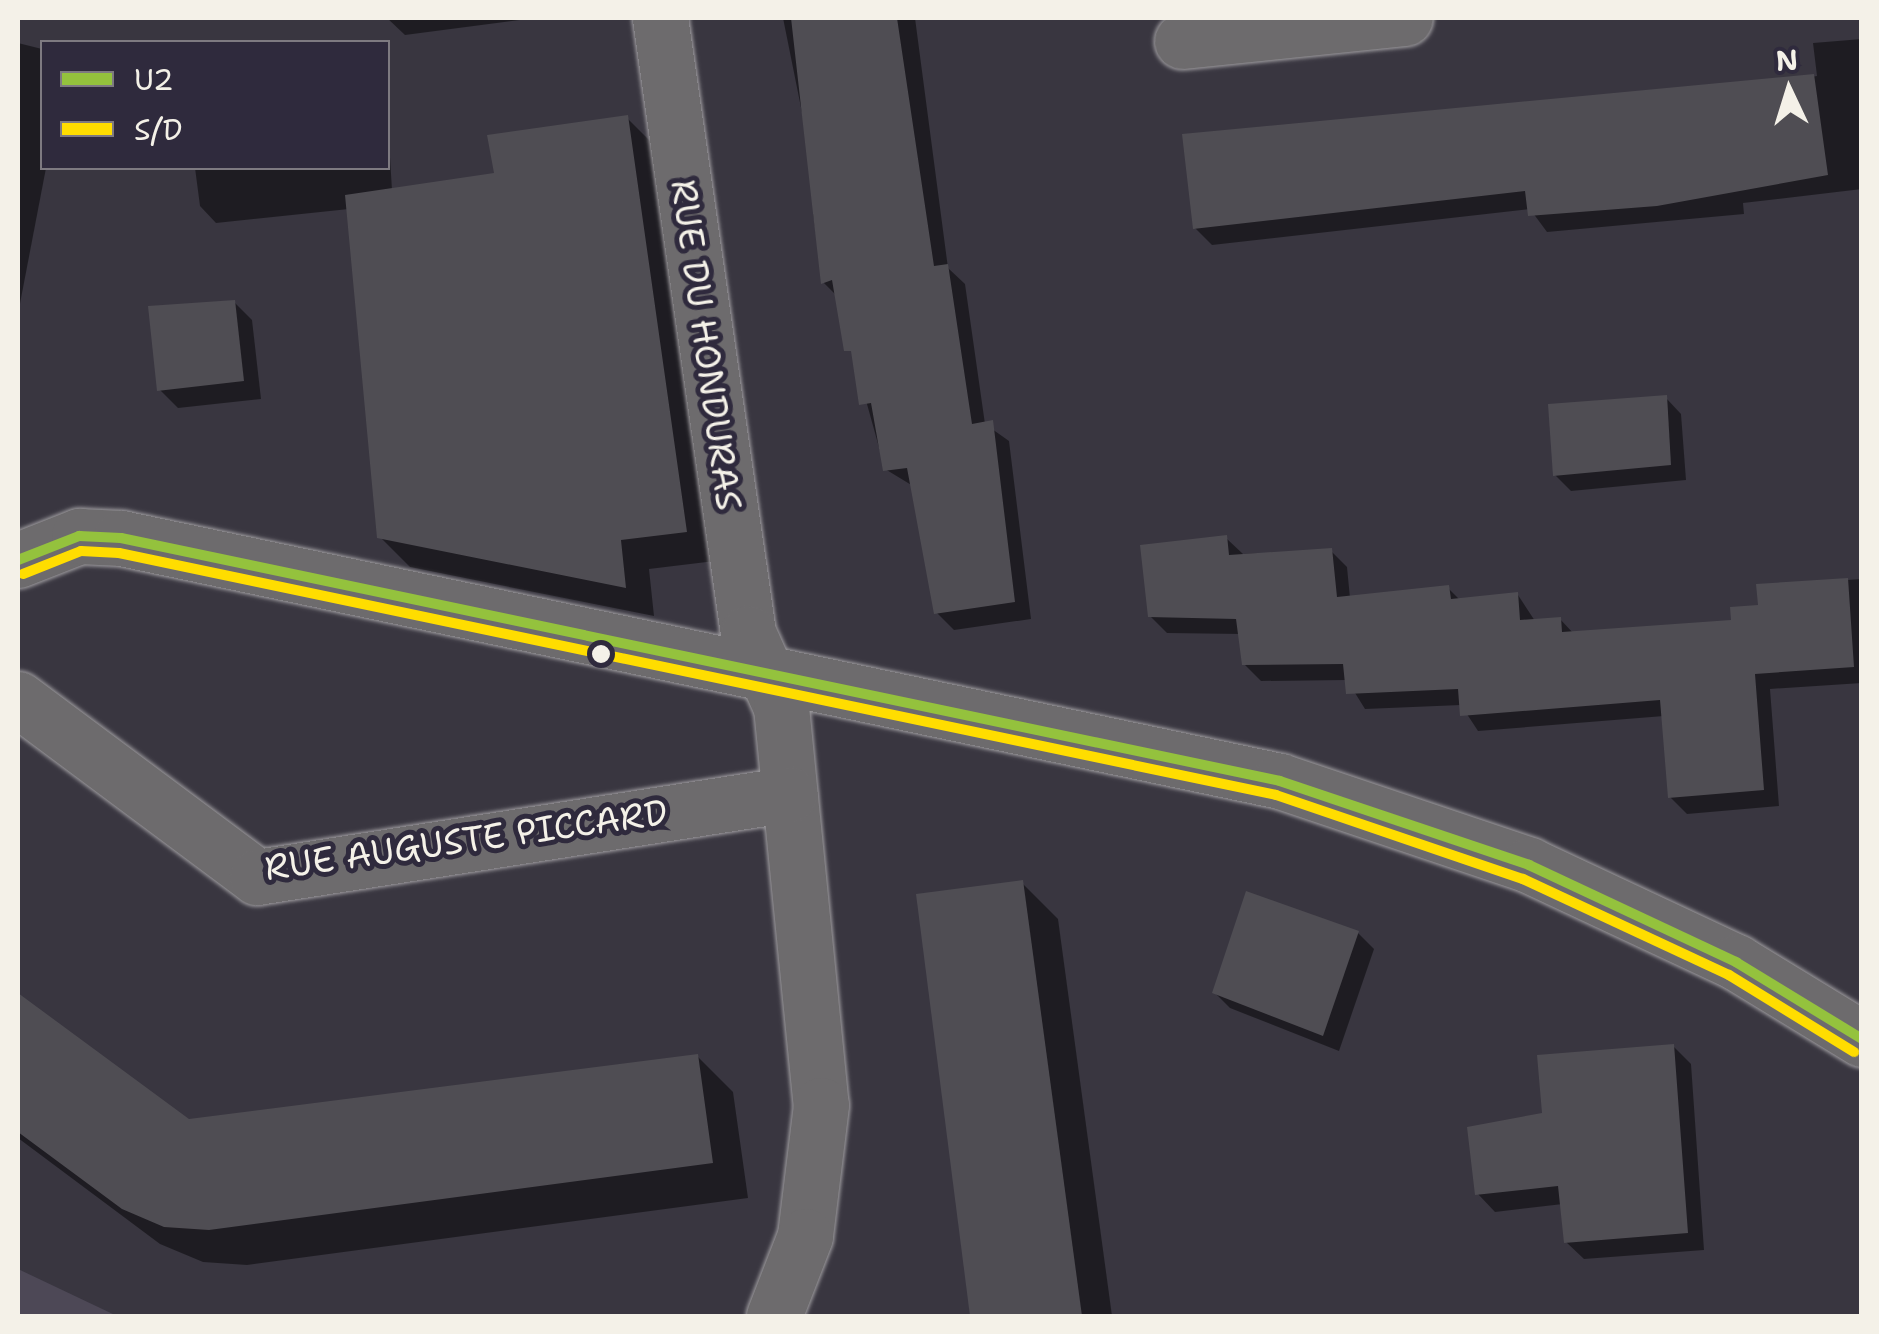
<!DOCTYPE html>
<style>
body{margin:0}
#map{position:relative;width:1879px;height:1334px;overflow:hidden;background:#393640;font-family:"Shantell Sans",sans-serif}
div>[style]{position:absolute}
.green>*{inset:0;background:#4d4856}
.shadow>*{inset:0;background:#0007}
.building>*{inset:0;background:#4f4d53}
.roads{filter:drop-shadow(0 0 2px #9e9c9f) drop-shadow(0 0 2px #9e9c9f)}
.minor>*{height:55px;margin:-27.5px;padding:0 27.5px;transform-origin:27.5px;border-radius:27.5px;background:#6d6b6d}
.bus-1>*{height:10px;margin:-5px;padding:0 5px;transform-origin:5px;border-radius:5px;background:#94c23d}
.bus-2>*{height:10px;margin:-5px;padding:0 5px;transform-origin:5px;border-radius:5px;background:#fd0}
.dots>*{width:28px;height:28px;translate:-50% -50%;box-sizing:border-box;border:5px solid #2f2a3d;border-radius:50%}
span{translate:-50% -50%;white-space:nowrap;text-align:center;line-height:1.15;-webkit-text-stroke:10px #2f2a3d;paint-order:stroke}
.street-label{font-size:35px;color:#f4f1e8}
.frame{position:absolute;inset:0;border:20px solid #f4f1e8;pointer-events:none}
.legend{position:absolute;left:40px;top:40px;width:350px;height:130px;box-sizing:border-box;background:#2f2a3d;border:2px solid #7e7a81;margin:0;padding:12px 18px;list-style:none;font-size:30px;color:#f4f1e8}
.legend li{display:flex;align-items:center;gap:20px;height:50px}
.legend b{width:50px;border:2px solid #7e7a81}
.north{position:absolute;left:1739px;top:40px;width:100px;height:100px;-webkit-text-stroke:8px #2f2a3d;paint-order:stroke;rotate:356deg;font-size:28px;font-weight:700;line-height:40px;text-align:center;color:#f4f1e8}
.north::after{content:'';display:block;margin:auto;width:35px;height:45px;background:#f4f1e8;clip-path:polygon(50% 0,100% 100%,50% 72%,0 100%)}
</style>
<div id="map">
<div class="green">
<i style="clip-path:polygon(18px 1269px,117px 1316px,18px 1316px)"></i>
</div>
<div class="shadow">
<i style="clip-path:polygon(387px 18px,535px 18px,405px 35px)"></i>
<i style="clip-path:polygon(783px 18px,915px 18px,948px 268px,965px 284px,985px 424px,1009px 441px,1031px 619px,954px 630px,937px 613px,913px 486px,885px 469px,837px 296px,823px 282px,813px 213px,822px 212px)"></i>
<i style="clip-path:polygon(1862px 39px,1862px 189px,1743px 203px,1744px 214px,1547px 232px,1530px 209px,1212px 245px,1195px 228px,1721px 91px,1817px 76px,1813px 43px)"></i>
<i style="clip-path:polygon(18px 43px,42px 49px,46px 168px,18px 314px)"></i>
<i style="clip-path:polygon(627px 118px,657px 148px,715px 561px,649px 569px,654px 616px,410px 567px,380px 537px,349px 209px,216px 223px,200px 206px,195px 168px,388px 168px,388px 124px,392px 190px,497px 175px)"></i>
<i style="clip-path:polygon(234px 302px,252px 320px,261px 399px,178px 408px,160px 390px)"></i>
<i style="clip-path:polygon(1666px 398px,1681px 414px,1686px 480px,1571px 491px,1555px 475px)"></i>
<i style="clip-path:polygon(1226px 538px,1243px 554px,1331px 551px,1347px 567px,1350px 598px,1448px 588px,1461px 601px,1518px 595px,1535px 621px,1560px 619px,1574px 634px,1734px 623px,1760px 608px,1759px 586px,1862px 579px,1862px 683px,1770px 689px,1779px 806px,1687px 814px,1670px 797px,1664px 716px,1478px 731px,1461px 705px,1365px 709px,1347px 680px,1261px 681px,1244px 664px,1241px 634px,1167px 633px,1150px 616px)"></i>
<i style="clip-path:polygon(1022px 883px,1058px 919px,1112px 1316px,973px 1316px,918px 896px)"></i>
<i style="clip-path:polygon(1358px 933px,1374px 949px,1339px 1051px,1230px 1008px,1214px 992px)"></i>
<i style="clip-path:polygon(18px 996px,188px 1122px,697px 1056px,733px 1092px,748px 1198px,247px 1265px,203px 1262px,160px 1244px,18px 1138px)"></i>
<i style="clip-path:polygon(1674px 1047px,1691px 1064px,1704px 1250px,1584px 1259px,1566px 1242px,1563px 1204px,1495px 1212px,1478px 1194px,1545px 1115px)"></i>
</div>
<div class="building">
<i style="clip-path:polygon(791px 18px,897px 18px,934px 266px,948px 264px,972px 424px,993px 420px,1015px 602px,934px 614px,907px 468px,883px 471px,871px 403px,859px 405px,851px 351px,844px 351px,832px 280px,821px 284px)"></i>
<i style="clip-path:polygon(1814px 74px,1828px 175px,1657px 206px,1528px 216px,1525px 191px,1193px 229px,1182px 134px)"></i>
<i style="clip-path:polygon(628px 115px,687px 532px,621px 540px,626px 588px,377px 538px,345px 195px,494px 173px,487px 135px)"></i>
<i style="clip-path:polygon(235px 300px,244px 381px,157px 391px,148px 306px)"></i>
<i style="clip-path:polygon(1667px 395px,1671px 465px,1553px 476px,1548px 404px)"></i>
<i style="clip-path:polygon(1227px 535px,1229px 555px,1332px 548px,1337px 597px,1449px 585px,1451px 599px,1518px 592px,1520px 620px,1561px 617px,1562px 632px,1731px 620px,1730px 607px,1758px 605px,1756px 584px,1848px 578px,1854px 667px,1755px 674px,1764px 790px,1668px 798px,1660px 700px,1460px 716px,1458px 689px,1346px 694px,1343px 664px,1242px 665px,1236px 619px,1148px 617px,1140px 545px)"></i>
<i style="clip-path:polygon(1023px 880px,1082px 1316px,970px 1316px,916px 894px)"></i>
<i style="clip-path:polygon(1246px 891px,1359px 931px,1323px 1036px,1212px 993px)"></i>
<i style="clip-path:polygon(18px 993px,189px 1119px,698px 1054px,713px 1163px,209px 1230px,164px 1227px,122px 1209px,18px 1132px)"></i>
<i style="clip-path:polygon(1674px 1044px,1688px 1233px,1564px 1243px,1558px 1186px,1475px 1195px,1467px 1127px,1542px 1113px,1537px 1055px)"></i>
</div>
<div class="roads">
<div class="minor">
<i style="left:660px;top:18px;width:621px;rotate:81.86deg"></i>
<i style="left:748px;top:633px;width:81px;rotate:66deg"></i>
<i style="left:781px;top:707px;width:400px;rotate:84.3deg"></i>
<i style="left:821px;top:1105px;width:132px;rotate:97deg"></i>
<i style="left:805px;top:1236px;width:86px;rotate:111.2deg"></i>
<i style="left:1182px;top:41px;width:224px;rotate:-5.9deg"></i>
<i style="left:18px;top:560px;width:66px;rotate:-21.5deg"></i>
<i style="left:79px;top:536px;width:42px;rotate:2.7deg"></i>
<i style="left:121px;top:538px;width:1184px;rotate:11.84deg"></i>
<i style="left:1280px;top:781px;width:263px;rotate:18.6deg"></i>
<i style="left:1529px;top:865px;width:229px;rotate:25.1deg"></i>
<i style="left:1736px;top:962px;width:148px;rotate:31.4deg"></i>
<i style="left:18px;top:699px;width:298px;rotate:36.7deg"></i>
<i style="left:257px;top:877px;width:539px;rotate:-8.85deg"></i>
</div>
</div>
<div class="bus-1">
<i style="left:18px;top:560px;width:66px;rotate:-21.5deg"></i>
<i style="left:79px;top:536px;width:42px;rotate:2.7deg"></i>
<i style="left:121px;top:538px;width:1184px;rotate:11.84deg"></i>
<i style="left:1280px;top:781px;width:263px;rotate:18.6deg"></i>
<i style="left:1529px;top:865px;width:229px;rotate:25.1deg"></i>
<i style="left:1736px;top:962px;width:148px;rotate:31.4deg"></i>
</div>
<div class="bus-2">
<i style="left:23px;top:574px;width:62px;rotate:-21.6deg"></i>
<i style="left:81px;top:551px;width:38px;rotate:3deg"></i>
<i style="left:119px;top:553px;width:1182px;rotate:11.81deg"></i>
<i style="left:1276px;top:795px;width:261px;rotate:18.8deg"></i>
<i style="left:1523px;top:879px;width:227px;rotate:25deg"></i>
<i style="left:1729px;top:975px;width:147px;rotate:31.6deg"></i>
</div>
<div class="dots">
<i style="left:601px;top:654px;background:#f4f1e8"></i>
</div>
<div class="street-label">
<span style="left:706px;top:345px;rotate:82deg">RUE DU HONDURAS</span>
<span style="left:466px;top:840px;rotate:-8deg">RUE AUGUSTE PICCARD</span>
</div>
<div class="frame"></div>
<ul class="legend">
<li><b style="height:12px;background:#94c23d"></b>U2</li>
<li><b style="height:12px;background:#fd0"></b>S/D</li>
</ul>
<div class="north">N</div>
</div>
